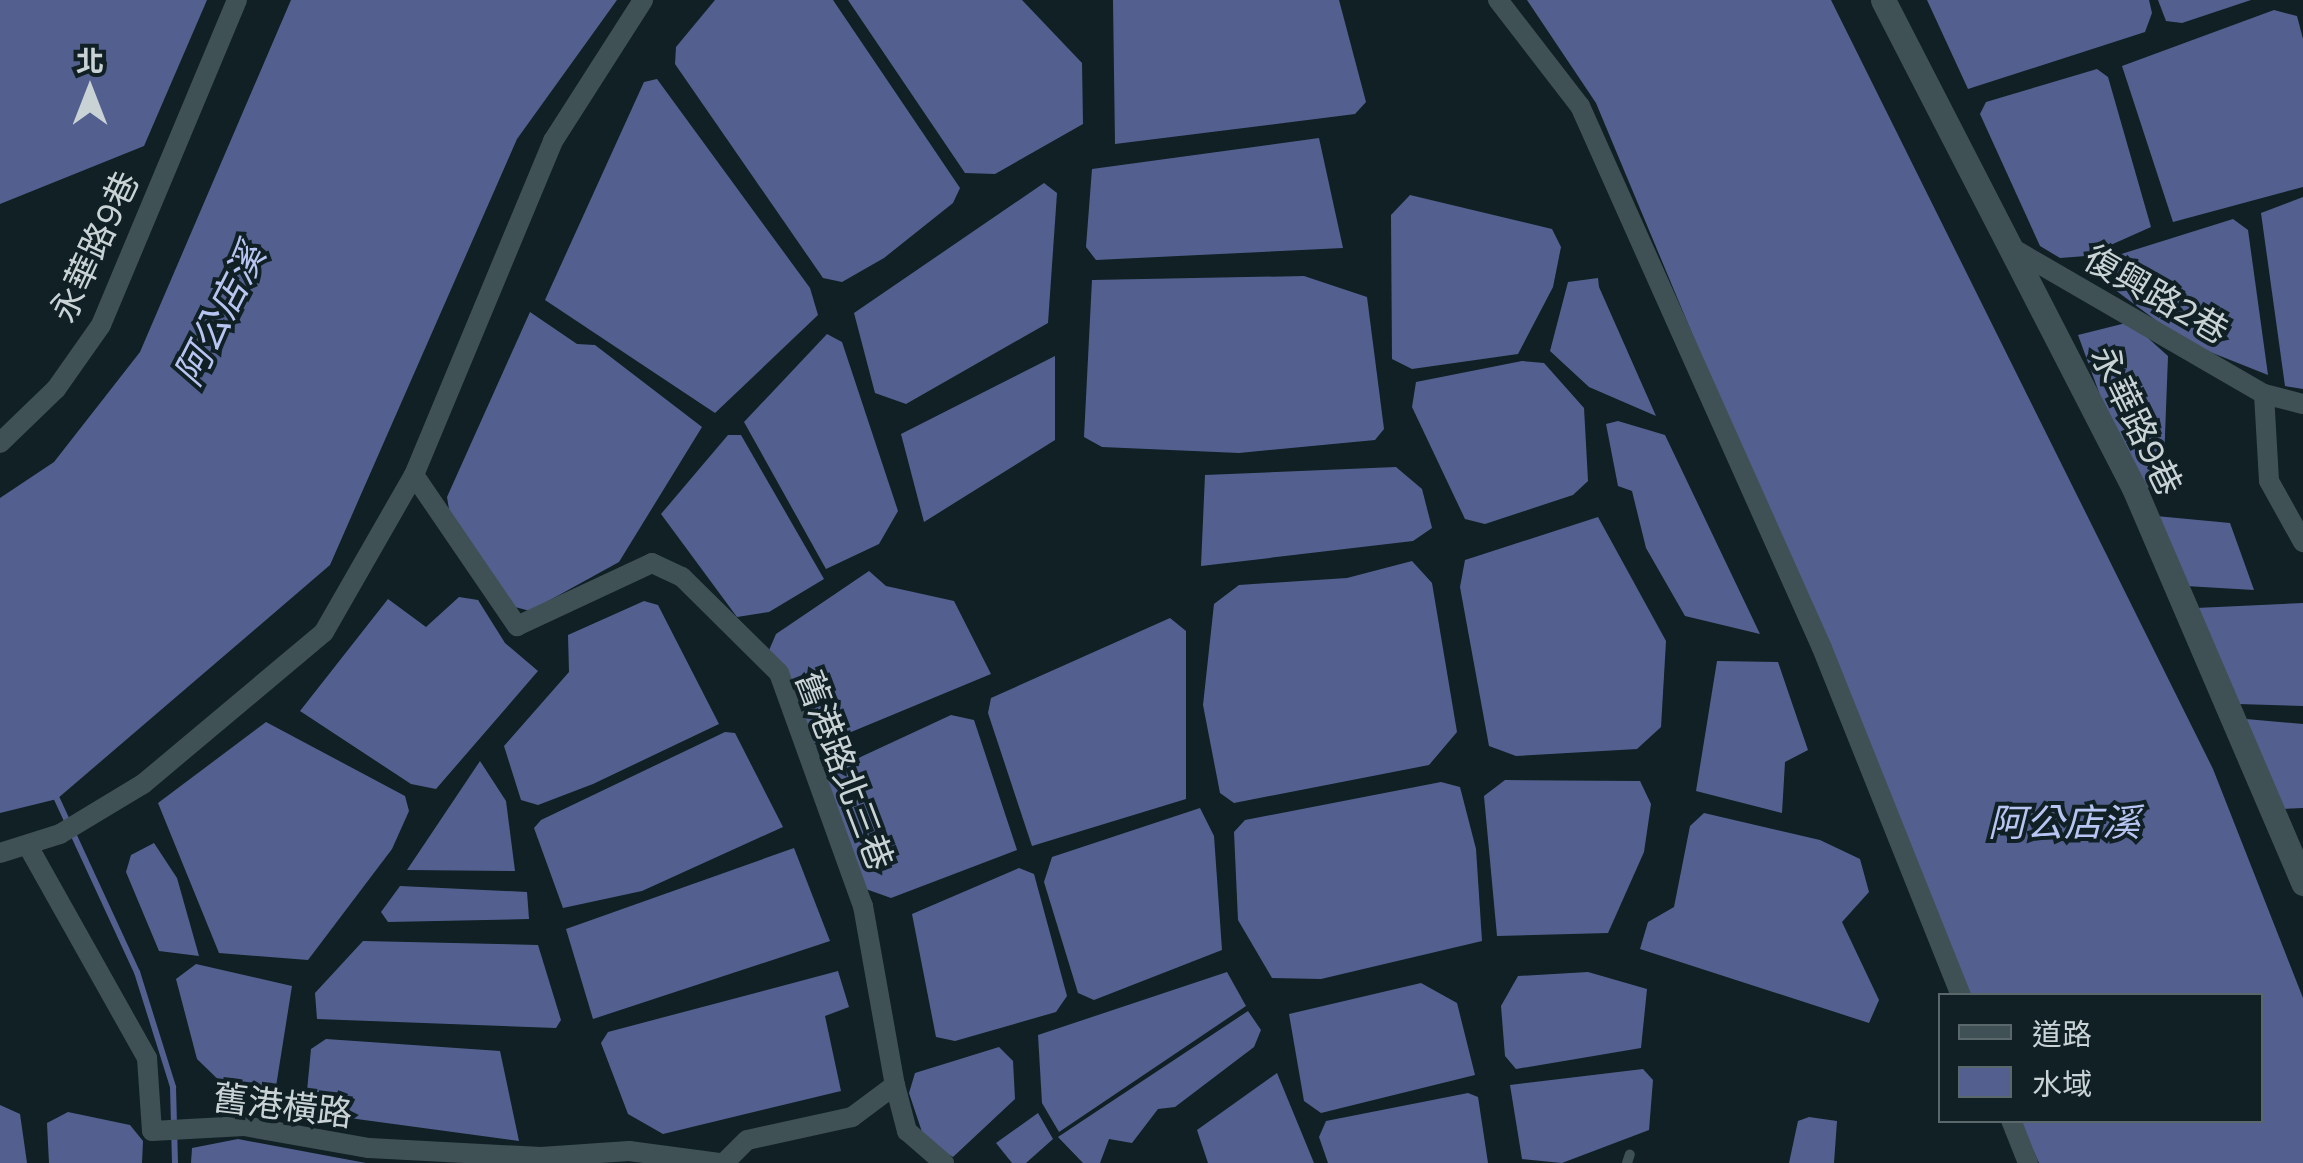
<!DOCTYPE html>
<meta charset="utf-8">
<style>
body{margin:0}
#map{position:relative;width:2303px;height:1163px;overflow:hidden;background:#102025;font-family:Commissioner,"Noto Sans TC",sans-serif}
div>[style]{position:absolute}
.water>*{inset:0;background:#53608f}
.stream>*{height:6px;margin:-3px;padding:0 3px;transform-origin:3px;border-radius:3px;background:#53608f}
.lane>*{height:10px;margin:-5px;padding:0 5px;transform-origin:5px;border-radius:5px;background:#405156}
.street>*{height:20px;margin:-10px;padding:0 10px;transform-origin:10px;border-radius:10px;background:#405156}
.secondary>*{height:25px;margin:-12.5px;padding:0 12.5px;transform-origin:12.5px;border-radius:12.5px;background:#405156}
span{translate:-50% -50%;white-space:nowrap;text-align:center;line-height:1.15;-webkit-text-stroke:8px #102025;paint-order:stroke}
.street-label{font-size:35px;color:#c9d3d6}
.water-label{font-size:38px;color:#b8c5f2;font-style:italic}
.legend{position:absolute;left:1938px;top:993px;width:325px;height:130px;box-sizing:border-box;background:#102025;border:2px solid #5a686c;margin:0;padding:12px 18px;list-style:none;font-size:30px;color:#c9d3d6}
.legend li{display:flex;align-items:center;gap:20px;height:50px}
.legend b{width:50px;border:2px solid #5a686c}
.north{position:absolute;left:40px;top:40px;width:100px;height:100px;-webkit-text-stroke:8px #102025;paint-order:stroke;rotate:0deg;font-size:28px;font-weight:700;line-height:40px;text-align:center;color:#c9d3d6}
.north::after{content:'';display:block;margin:auto;width:35px;height:45px;background:#c9d3d6;clip-path:polygon(50% 0,100% 100%,50% 72%,0 100%)}
</style>
<div id="map">
<div class="water">
<i style="clip-path:polygon(0 0,207px 0,144px 146px,0 204px)"></i>
<i style="clip-path:polygon(291px 0,617px 0,517px 139px,330px 565px,57px 799px,0 813px,0 498px,54px 462px,140px 352px)"></i>
<i style="clip-path:polygon(715px 0,833px 0,960px 188px,953px 203px,884px 258px,842px 282px,823px 278px,675px 64px,676px 47px)"></i>
<i style="clip-path:polygon(848px 0,1022px 0,1082px 63px,1083px 124px,995px 174px,965px 173px)"></i>
<i style="clip-path:polygon(1113px 0,1339px 0,1366px 102px,1355px 114px,1115px 144px)"></i>
<i style="clip-path:polygon(1527px 0,1831px 0,2213px 769px,2303px 998px,2303px 1163px,2039px 1163px,2020px 1121px,2260px 1120px,2260px 996px,1968px 995px,1596px 103px)"></i>
<i style="clip-path:polygon(1927px 0,2149px 0,2152px 13px,2145px 32px,1968px 89px)"></i>
<i style="clip-path:polygon(2158px 0,2251px 0,2182px 23px,2166px 21px)"></i>
<i style="clip-path:polygon(2274px 10px,2297px 16px,2303px 39px,2303px 187px,2173px 222px,2122px 66px)"></i>
<i style="clip-path:polygon(2097px 69px,2108px 77px,2151px 227px,2086px 256px,2060px 258px,2040px 246px,1980px 114px,1986px 102px)"></i>
<i style="clip-path:polygon(657px 79px,810px 288px,818px 315px,715px 413px,545px 300px,644px 82px)"></i>
<i style="clip-path:polygon(1319px 138px,1343px 248px,1096px 260px,1086px 247px,1092px 169px)"></i>
<i style="clip-path:polygon(1044px 183px,1057px 193px,1048px 323px,906px 404px,875px 393px,854px 313px)"></i>
<i style="clip-path:polygon(1410px 195px,1552px 229px,1561px 247px,1553px 287px,1518px 354px,1412px 369px,1392px 359px,1391px 215px)"></i>
<i style="clip-path:polygon(2303px 197px,2303px 389px,2285px 386px,2261px 213px)"></i>
<i style="clip-path:polygon(2233px 219px,2248px 230px,2268px 375px,2185px 342px,2083px 266px)"></i>
<i style="clip-path:polygon(1304px 276px,1367px 297px,1384px 429px,1375px 440px,1239px 453px,1102px 447px,1084px 437px,1092px 280px)"></i>
<i style="clip-path:polygon(1598px 278px,1599px 287px,1656px 416px,1589px 387px,1550px 351px,1568px 282px)"></i>
<i style="clip-path:polygon(530px 312px,577px 344px,595px 345px,702px 427px,619px 562px,530px 611px,515px 607px,450px 515px,447px 497px)"></i>
<i style="clip-path:polygon(2130px 322px,2168px 356px,2163px 487px,2134px 488px,2078px 335px)"></i>
<i style="clip-path:polygon(827px 334px,842px 342px,898px 511px,879px 544px,826px 569px,744px 422px)"></i>
<i style="clip-path:polygon(1055px 356px,1055px 440px,924px 522px,901px 434px)"></i>
<i style="clip-path:polygon(1522px 361px,1544px 363px,1584px 408px,1588px 481px,1573px 495px,1485px 524px,1465px 519px,1412px 407px,1416px 382px)"></i>
<i style="clip-path:polygon(1618px 421px,1665px 435px,1760px 634px,1685px 616px,1646px 548px,1632px 491px,1618px 486px,1606px 424px)"></i>
<i style="clip-path:polygon(728px 435px,741px 435px,824px 579px,769px 612px,737px 617px,661px 514px)"></i>
<i style="clip-path:polygon(1396px 467px,1422px 489px,1432px 528px,1413px 541px,1201px 566px,1205px 475px)"></i>
<i style="clip-path:polygon(2156px 516px,2230px 523px,2254px 590px,2186px 586px)"></i>
<i style="clip-path:polygon(1598px 517px,1666px 641px,1661px 727px,1637px 749px,1516px 756px,1489px 746px,1460px 587px,1465px 560px)"></i>
<i style="clip-path:polygon(1412px 561px,1432px 583px,1457px 732px,1429px 765px,1234px 803px,1220px 793px,1203px 705px,1214px 604px,1239px 585px,1347px 578px)"></i>
<i style="clip-path:polygon(869px 571px,886px 586px,954px 601px,991px 674px,815px 747px,767px 655px,776px 634px)"></i>
<i style="clip-path:polygon(459px 597px,478px 600px,505px 643px,538px 671px,436px 789px,411px 784px,300px 711px,388px 599px,426px 627px)"></i>
<i style="clip-path:polygon(644px 601px,658px 605px,719px 724px,593px 784px,538px 805px,521px 800px,504px 746px,569px 672px,568px 635px)"></i>
<i style="clip-path:polygon(2303px 603px,2303px 706px,2238px 704px,2196px 608px)"></i>
<i style="clip-path:polygon(1170px 618px,1186px 631px,1186px 799px,1032px 846px,988px 713px,991px 698px)"></i>
<i style="clip-path:polygon(1717px 661px,1778px 662px,1808px 750px,1785px 762px,1782px 813px,1696px 791px)"></i>
<i style="clip-path:polygon(951px 715px,974px 720px,1017px 850px,891px 898px,863px 888px,824px 774px)"></i>
<i style="clip-path:polygon(2246px 719px,2303px 724px,2303px 808px,2279px 809px)"></i>
<i style="clip-path:polygon(266px 722px,405px 796px,409px 811px,392px 849px,308px 960px,219px 953px,158px 803px)"></i>
<i style="clip-path:polygon(725px 732px,735px 733px,783px 827px,642px 891px,563px 908px,534px 828px,541px 820px)"></i>
<i style="clip-path:polygon(480px 761px,506px 801px,515px 871px,407px 870px)"></i>
<i style="clip-path:polygon(1505px 780px,1640px 781px,1651px 804px,1644px 852px,1608px 933px,1497px 936px,1484px 796px)"></i>
<i style="clip-path:polygon(1441px 782px,1460px 787px,1476px 849px,1482px 941px,1321px 979px,1272px 978px,1238px 920px,1234px 832px,1245px 820px)"></i>
<i style="clip-path:polygon(1200px 808px,1214px 836px,1222px 950px,1094px 1000px,1078px 993px,1044px 882px,1052px 857px)"></i>
<i style="clip-path:polygon(1704px 813px,1820px 840px,1860px 859px,1869px 892px,1842px 922px,1879px 1000px,1869px 1023px,1640px 949px,1648px 922px,1674px 907px,1690px 826px)"></i>
<i style="clip-path:polygon(154px 843px,177px 878px,199px 956px,159px 951px,126px 872px,131px 855px)"></i>
<i style="clip-path:polygon(794px 848px,830px 941px,593px 1019px,566px 929px)"></i>
<i style="clip-path:polygon(1019px 868px,1034px 874px,1067px 996px,1056px 1012px,955px 1041px,936px 1037px,912px 914px)"></i>
<i style="clip-path:polygon(400px 886px,527px 892px,529px 919px,388px 922px,381px 912px)"></i>
<i style="clip-path:polygon(363px 941px,538px 945px,561px 1020px,556px 1028px,317px 1019px,315px 993px)"></i>
<i style="clip-path:polygon(196px 964px,292px 986px,274px 1099px,232px 1093px,197px 1059px,176px 979px)"></i>
<i style="clip-path:polygon(838px 971px,849px 1007px,825px 1016px,841px 1091px,663px 1134px,628px 1114px,601px 1043px,608px 1032px)"></i>
<i style="clip-path:polygon(1227px 972px,1246px 1006px,1059px 1132px,1042px 1103px,1038px 1035px)"></i>
<i style="clip-path:polygon(1588px 972px,1647px 989px,1641px 1048px,1516px 1069px,1505px 1056px,1501px 1006px,1518px 976px)"></i>
<i style="clip-path:polygon(1421px 983px,1457px 1003px,1475px 1075px,1321px 1113px,1304px 1101px,1289px 1014px)"></i>
<i style="clip-path:polygon(1248px 1011px,1261px 1030px,1254px 1047px,1175px 1107px,1158px 1109px,1132px 1143px,1109px 1139px,1100px 1163px,1083px 1163px,1058px 1137px)"></i>
<i style="clip-path:polygon(326px 1039px,500px 1051px,519px 1141px,305px 1112px,311px 1049px)"></i>
<i style="clip-path:polygon(999px 1047px,1013px 1061px,1015px 1099px,953px 1157px,925px 1141px,909px 1093px,915px 1073px)"></i>
<i style="clip-path:polygon(1643px 1069px,1653px 1080px,1649px 1130px,1562px 1163px,1522px 1159px,1510px 1085px)"></i>
<i style="clip-path:polygon(1277px 1073px,1314px 1163px,1208px 1163px,1197px 1130px)"></i>
<i style="clip-path:polygon(1468px 1093px,1478px 1097px,1488px 1163px,1328px 1163px,1319px 1137px,1326px 1121px)"></i>
<i style="clip-path:polygon(0 1105px,20px 1114px,27px 1163px,0 1163px)"></i>
<i style="clip-path:polygon(68px 1112px,130px 1125px,143px 1141px,142px 1163px,49px 1163px,47px 1123px)"></i>
<i style="clip-path:polygon(1038px 1113px,1053px 1139px,1026px 1163px,1012px 1163px,996px 1143px)"></i>
<i style="clip-path:polygon(1809px 1117px,1837px 1121px,1834px 1163px,1789px 1163px,1798px 1121px)"></i>
<i style="clip-path:polygon(238px 1139px,366px 1163px,191px 1163px,192px 1148px)"></i>
</div>
<div class="stream">
<i style="left:57px;top:799px;width:191px;rotate:65.2deg"></i>
<i style="left:137px;top:972px;width:121px;rotate:72.6deg"></i>
<i style="left:173px;top:1087px;width:76px;rotate:88.5deg"></i>
</div>
<div class="lane">
<i style="left:1627px;top:1163px;width:9px;rotate:-72deg"></i>
</div>
<div class="street">
<i style="left:1498px;top:0;width:134px;rotate:52.3deg"></i>
<i style="left:1580px;top:106px;width:594px;rotate:65.94deg"></i>
<i style="left:1822px;top:648px;width:375px;rotate:68.2deg"></i>
<i style="left:2017px;top:251px;width:285px;rotate:30.1deg"></i>
<i style="left:2264px;top:394px;width:40px;rotate:14.4deg"></i>
<i style="left:2264px;top:394px;width:87px;rotate:86.7deg"></i>
<i style="left:2269px;top:481px;width:70px;rotate:60.9deg"></i>
<i style="left:0;top:443px;width:78px;rotate:-44deg"></i>
<i style="left:56px;top:389px;width:78px;rotate:-54.9deg"></i>
<i style="left:101px;top:325px;width:352px;rotate:-67.3deg"></i>
<i style="left:414px;top:475px;width:183px;rotate:55.7deg"></i>
<i style="left:517px;top:626px;width:149px;rotate:-25deg"></i>
<i style="left:652px;top:563px;width:33px;rotate:25deg"></i>
<i style="left:682px;top:577px;width:136px;rotate:44.7deg"></i>
<i style="left:779px;top:673px;width:248px;rotate:70.2deg"></i>
<i style="left:863px;top:906px;width:182px;rotate:79.9deg"></i>
<i style="left:895px;top:1085px;width:54px;rotate:143.3deg"></i>
<i style="left:852px;top:1117px;width:107px;rotate:167.6deg"></i>
<i style="left:747px;top:1140px;width:33px;rotate:135deg"></i>
<i style="left:28px;top:846px;width:243px;rotate:60.7deg"></i>
<i style="left:147px;top:1058px;width:73px;rotate:86.1deg"></i>
<i style="left:152px;top:1131px;width:92px;rotate:-3.1deg"></i>
<i style="left:244px;top:1126px;width:127px;rotate:10deg"></i>
<i style="left:369px;top:1148px;width:172px;rotate:3deg"></i>
<i style="left:541px;top:1157px;width:88px;rotate:-3.9deg"></i>
<i style="left:629px;top:1151px;width:91px;rotate:7.6deg"></i>
<i style="left:0;top:853px;width:63px;rotate:-17.6deg"></i>
<i style="left:60px;top:834px;width:97px;rotate:-31.1deg"></i>
<i style="left:143px;top:784px;width:236px;rotate:-40deg"></i>
<i style="left:324px;top:632px;width:181px;rotate:-60.2deg"></i>
<i style="left:414px;top:475px;width:362px;rotate:-67.4deg"></i>
<i style="left:553px;top:141px;width:167px;rotate:-57.4deg"></i>
<i style="left:895px;top:1085px;width:48px;rotate:75.4deg"></i>
<i style="left:907px;top:1131px;width:49px;rotate:40.9deg"></i>
<i style="left:2011px;top:1120px;width:46px;rotate:68.4deg"></i>
</div>
<div class="secondary">
<i style="left:1883px;top:0;width:549px;rotate:62.78deg"></i>
<i style="left:2134px;top:488px;width:430px;rotate:66.8deg"></i>
</div>
<div class="street-label">
<span style="left:93px;top:246px;rotate:-65deg">永華路9巷</span>
<span style="left:2157px;top:293px;rotate:30deg">復興路2巷</span>
<span style="left:2138px;top:420px;rotate:64deg">永華路9巷</span>
<span style="left:846px;top:770px;rotate:69deg">舊港路北三巷</span>
<span style="left:283px;top:1104px;rotate:7deg">舊港橫路</span>
</div>
<div class="water-label">
<span style="left:218px;top:314px;rotate:-63deg">阿公店溪</span>
<span style="left:2064px;top:821px">阿公店溪</span>
</div>
<ul class="legend">
<li><b style="height:12px;background:#405156"></b>道路</li>
<li><b style="height:28px;background:#53608f"></b>水域</li>
</ul>
<div class="north">北</div>
</div>
